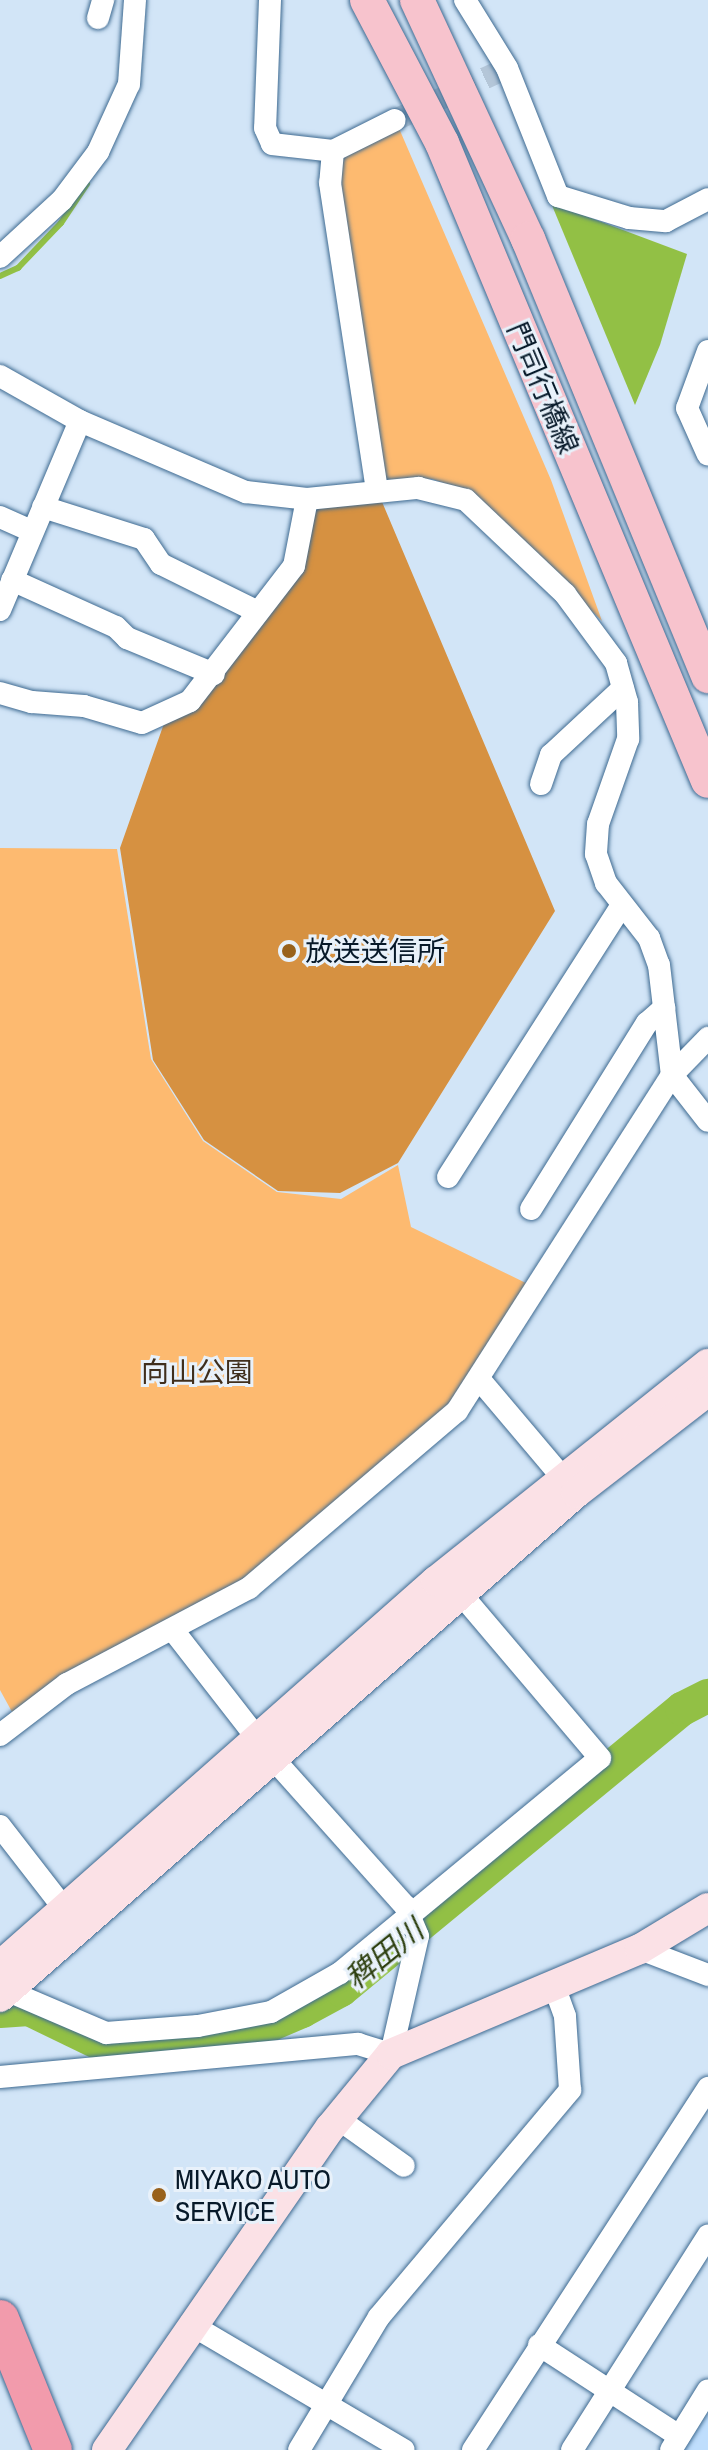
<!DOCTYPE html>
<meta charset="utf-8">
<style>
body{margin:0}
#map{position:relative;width:708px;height:2450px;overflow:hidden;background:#d2e5f7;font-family:"Archivo Narrow","Noto Sans JP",sans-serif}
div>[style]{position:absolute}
.built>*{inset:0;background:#bfdefd}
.green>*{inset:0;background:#fdba70}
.forest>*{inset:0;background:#d69141}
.water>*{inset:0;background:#92c045}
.stream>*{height:6px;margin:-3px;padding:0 3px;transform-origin:3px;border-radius:3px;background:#92c045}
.river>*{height:34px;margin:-17px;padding:0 17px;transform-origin:17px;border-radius:17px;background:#92c045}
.street-tunnel>*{height:22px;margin-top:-11px;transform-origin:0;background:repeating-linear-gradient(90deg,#b4c6d8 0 22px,transparent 0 33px)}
.roads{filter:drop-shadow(0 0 2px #3e6a91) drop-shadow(0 0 2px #3e6a91)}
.street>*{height:22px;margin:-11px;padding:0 11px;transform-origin:11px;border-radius:11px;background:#fff}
.secondary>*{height:30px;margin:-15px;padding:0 15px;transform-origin:15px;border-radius:15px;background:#fbe1e6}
.primary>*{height:34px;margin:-17px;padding:0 17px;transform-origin:17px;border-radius:17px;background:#f7c3cd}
.highway>*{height:38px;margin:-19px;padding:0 19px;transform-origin:19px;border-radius:19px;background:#f29bac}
.dots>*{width:22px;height:22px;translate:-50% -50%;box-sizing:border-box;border:4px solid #e8f1fa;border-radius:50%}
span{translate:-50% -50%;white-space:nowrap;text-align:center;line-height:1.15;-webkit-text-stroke:6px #e8f1fa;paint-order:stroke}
.street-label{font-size:28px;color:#071929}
.poi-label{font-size:28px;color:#071929}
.left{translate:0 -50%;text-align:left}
.park-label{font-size:28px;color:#3f2e1c}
.water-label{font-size:30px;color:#2d3f0e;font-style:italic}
</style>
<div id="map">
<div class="built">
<i style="clip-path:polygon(708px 2413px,708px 2450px,684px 2450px)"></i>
</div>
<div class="green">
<i style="clip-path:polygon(398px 126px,551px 480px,602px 621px,469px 492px,432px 479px,382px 480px,331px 188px,340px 154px)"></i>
<i style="clip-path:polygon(0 848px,117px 849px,151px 1059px,203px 1141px,277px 1192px,341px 1199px,398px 1165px,411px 1227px,536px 1288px,480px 1380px,249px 1588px,17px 1721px,0 1690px)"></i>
</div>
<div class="forest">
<i style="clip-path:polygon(377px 490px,555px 911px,398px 1163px,340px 1193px,278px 1191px,204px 1140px,153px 1060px,120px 848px,167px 715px,294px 566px,307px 499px)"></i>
</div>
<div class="water">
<i style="clip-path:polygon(551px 203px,687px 254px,660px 345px,635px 405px)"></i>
</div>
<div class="stream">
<i style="left:0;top:276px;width:20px;rotate:-24deg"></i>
<i style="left:18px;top:268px;width:62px;rotate:-46.3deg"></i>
<i style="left:61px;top:223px;width:47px;rotate:-56.3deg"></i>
</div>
<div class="river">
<i style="left:0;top:2011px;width:29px;rotate:-4deg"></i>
<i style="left:29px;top:2009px;width:82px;rotate:25.9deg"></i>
<i style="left:103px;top:2045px;width:148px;rotate:-4.6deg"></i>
<i style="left:251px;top:2033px;width:56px;rotate:-23.3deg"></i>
<i style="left:302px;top:2011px;width:44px;rotate:-28.3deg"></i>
<i style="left:341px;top:1990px;width:442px;rotate:-39.5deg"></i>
<i style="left:682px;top:1709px;width:29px;rotate:-27deg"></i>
</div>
<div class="street-tunnel">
<i style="left:395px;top:120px;width:123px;rotate:-24.9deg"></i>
</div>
<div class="roads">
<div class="street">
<i style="left:270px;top:0;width:128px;rotate:92.2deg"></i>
<i style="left:265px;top:128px;width:17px;rotate:66deg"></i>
<i style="left:272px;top:144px;width:61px;rotate:6.5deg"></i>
<i style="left:333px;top:151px;width:69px;rotate:-26.6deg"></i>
<i style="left:465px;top:0;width:80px;rotate:58.3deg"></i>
<i style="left:507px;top:68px;width:138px;rotate:68.3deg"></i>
<i style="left:558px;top:196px;width:74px;rotate:17.2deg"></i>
<i style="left:629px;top:218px;width:37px;rotate:5deg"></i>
<i style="left:666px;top:221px;width:47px;rotate:-27.6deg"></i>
<i style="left:98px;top:18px;width:19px;rotate:-74deg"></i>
<i style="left:333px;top:151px;width:32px;rotate:95deg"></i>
<i style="left:330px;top:183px;width:311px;rotate:81.3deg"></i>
<i style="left:0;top:257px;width:84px;rotate:-42.6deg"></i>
<i style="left:62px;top:200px;width:60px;rotate:-53.1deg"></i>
<i style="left:98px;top:152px;width:75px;rotate:-65.5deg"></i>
<i style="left:129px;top:84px;width:84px;rotate:-85.9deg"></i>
<i style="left:708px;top:351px;width:61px;rotate:110.2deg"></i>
<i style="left:687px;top:408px;width:51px;rotate:65.9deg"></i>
<i style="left:0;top:376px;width:92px;rotate:29.4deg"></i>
<i style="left:80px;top:421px;width:181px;rotate:23.2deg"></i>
<i style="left:246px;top:492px;width:61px;rotate:6.5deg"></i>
<i style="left:307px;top:499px;width:112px;rotate:-5.7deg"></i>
<i style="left:418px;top:488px;width:49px;rotate:14deg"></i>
<i style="left:466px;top:500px;width:137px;rotate:43.5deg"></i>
<i style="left:565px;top:594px;width:86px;rotate:53.5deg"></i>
<i style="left:616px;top:663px;width:41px;rotate:74.2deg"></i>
<i style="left:627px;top:702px;width:37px;rotate:88deg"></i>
<i style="left:628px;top:739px;width:90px;rotate:109.4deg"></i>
<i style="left:598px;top:824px;width:30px;rotate:94deg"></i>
<i style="left:596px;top:854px;width:31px;rotate:71deg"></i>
<i style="left:606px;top:883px;width:70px;rotate:52deg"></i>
<i style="left:649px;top:938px;width:29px;rotate:70deg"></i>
<i style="left:659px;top:965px;width:111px;rotate:83.3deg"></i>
<i style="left:672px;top:1075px;width:58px;rotate:52deg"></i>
<i style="left:43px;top:507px;width:106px;rotate:17.6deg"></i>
<i style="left:144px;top:539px;width:30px;rotate:56deg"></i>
<i style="left:161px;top:564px;width:108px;rotate:26.3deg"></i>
<i style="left:0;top:517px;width:35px;rotate:24deg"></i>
<i style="left:12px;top:580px;width:114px;rotate:24.3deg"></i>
<i style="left:116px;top:627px;width:16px;rotate:45deg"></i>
<i style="left:127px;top:638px;width:94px;rotate:22.5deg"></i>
<i style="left:0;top:610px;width:205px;rotate:-67.1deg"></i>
<i style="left:0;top:693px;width:33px;rotate:16deg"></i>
<i style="left:32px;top:702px;width:52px;rotate:4.4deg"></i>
<i style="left:84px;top:706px;width:60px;rotate:16.3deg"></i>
<i style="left:142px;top:723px;width:53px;rotate:-24.6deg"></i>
<i style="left:190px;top:701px;width:170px;rotate:-52.4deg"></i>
<i style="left:294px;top:566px;width:68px;rotate:-79deg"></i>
<i style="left:541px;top:784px;width:31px;rotate:-71deg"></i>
<i style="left:551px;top:755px;width:98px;rotate:-42.9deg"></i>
<i style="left:448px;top:1177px;width:323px;rotate:-57.4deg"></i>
<i style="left:531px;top:1209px;width:219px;rotate:-58.1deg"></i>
<i style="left:647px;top:1023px;width:23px;rotate:-41deg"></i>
<i style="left:480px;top:1380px;width:143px;rotate:49.8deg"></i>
<i style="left:0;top:1735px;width:84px;rotate:-37.3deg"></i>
<i style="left:67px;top:1684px;width:206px;rotate:-27.8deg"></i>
<i style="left:249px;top:1588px;width:273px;rotate:-40.4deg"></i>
<i style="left:457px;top:1411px;width:399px;rotate:-57.4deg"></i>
<i style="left:672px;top:1075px;width:52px;rotate:-45.8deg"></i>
<i style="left:0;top:1826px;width:119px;rotate:52.2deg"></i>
<i style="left:640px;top:1949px;width:73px;rotate:20.9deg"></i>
<i style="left:8px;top:1991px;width:107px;rotate:23.2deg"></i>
<i style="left:106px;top:2033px;width:92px;rotate:-4.4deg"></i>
<i style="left:198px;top:2026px;width:74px;rotate:-10.9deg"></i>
<i style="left:271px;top:2012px;width:79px;rotate:-29.5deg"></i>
<i style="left:340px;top:1973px;width:337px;rotate:-39.6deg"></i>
<i style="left:600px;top:1758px;width:216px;rotate:-130.3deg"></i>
<i style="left:0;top:2077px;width:360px;rotate:-5.3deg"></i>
<i style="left:358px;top:2044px;width:34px;rotate:17deg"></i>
<i style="left:391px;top:2054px;width:121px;rotate:-77.1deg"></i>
<i style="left:418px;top:1936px;width:33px;rotate:-113deg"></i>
<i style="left:405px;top:1906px;width:201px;rotate:-131.8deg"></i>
<i style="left:271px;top:1756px;width:160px;rotate:-127.9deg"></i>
<i style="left:337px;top:2118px;width:82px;rotate:35.6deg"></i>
<i style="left:190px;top:2324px;width:248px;rotate:30.5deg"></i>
<i style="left:539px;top:2345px;width:167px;rotate:33deg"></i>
<i style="left:299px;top:2450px;width:155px;rotate:-59deg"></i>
<i style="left:379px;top:2317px;width:297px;rotate:-49.9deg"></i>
<i style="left:570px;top:2090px;width:74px;rotate:-93.9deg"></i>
<i style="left:565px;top:2016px;width:35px;rotate:-110deg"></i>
<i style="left:473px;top:2450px;width:432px;rotate:-57deg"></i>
<i style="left:572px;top:2450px;width:254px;rotate:-57.6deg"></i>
<i style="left:671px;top:2450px;width:70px;rotate:-58.3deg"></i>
</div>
<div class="secondary">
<i style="left:0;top:1966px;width:582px;rotate:-41.45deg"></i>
<i style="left:436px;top:1581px;width:348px;rotate:-38.6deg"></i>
<i style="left:0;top:1997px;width:765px;rotate:-41.19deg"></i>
<i style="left:576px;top:1493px;width:167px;rotate:-37.7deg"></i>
<i style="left:107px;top:2450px;width:393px;rotate:-55.3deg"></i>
<i style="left:331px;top:2127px;width:94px;rotate:-50.6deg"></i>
<i style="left:391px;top:2054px;width:270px;rotate:-22.9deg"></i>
<i style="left:640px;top:1949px;width:79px;rotate:-31.1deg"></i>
</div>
<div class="primary">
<i style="left:367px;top:0;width:161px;rotate:62.3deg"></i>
<i style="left:442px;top:143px;width:691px;rotate:67.37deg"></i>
<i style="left:417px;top:0;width:264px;rotate:65.1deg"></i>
<i style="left:528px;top:239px;width:473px;rotate:67.6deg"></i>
</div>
<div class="highway">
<i style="left:0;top:2319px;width:141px;rotate:68deg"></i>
</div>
</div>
<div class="dots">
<i style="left:289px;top:951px;background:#98611b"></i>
<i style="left:159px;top:2195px;background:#98611b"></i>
</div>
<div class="street-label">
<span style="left:543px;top:388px;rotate:67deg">門司行橋線</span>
</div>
<div class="poi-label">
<span class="left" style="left:305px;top:951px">放送送信所</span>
<span class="left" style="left:175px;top:2195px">MIYAKO AUTO<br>SERVICE</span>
</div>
<div class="park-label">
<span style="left:197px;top:1372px">向山公園</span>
</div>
<div class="water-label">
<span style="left:384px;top:1954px;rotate:-39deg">稗田川</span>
</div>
</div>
